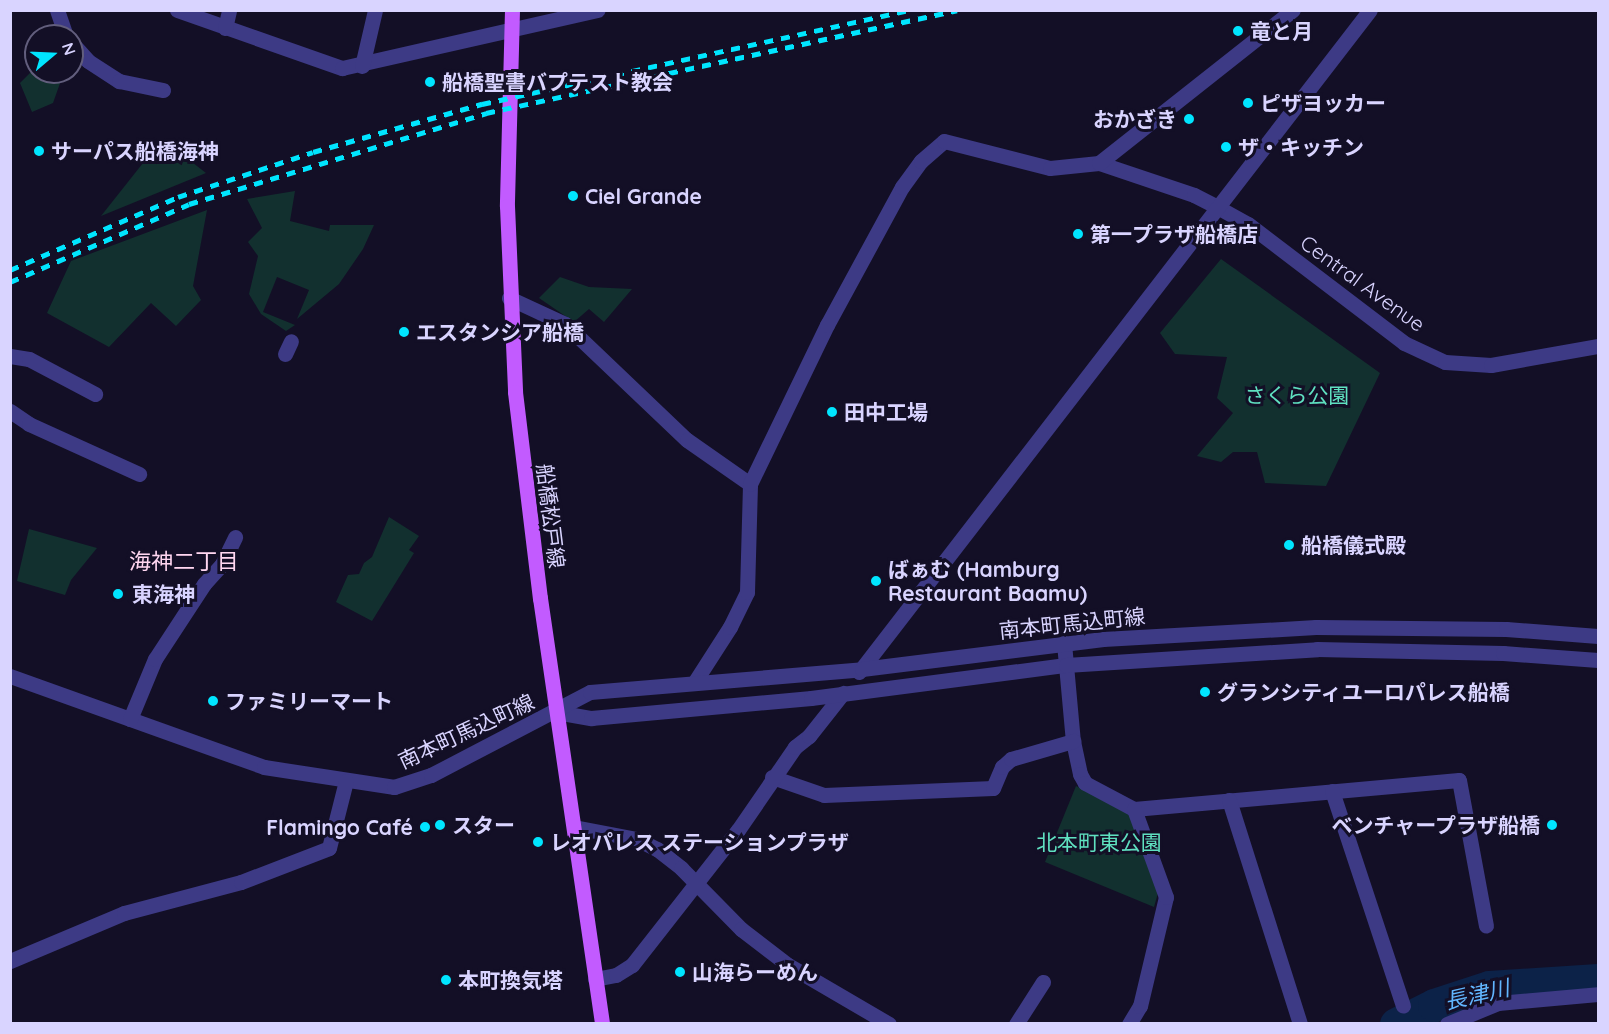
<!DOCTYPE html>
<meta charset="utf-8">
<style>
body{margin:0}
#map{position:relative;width:1609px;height:1034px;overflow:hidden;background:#130f26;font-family:Quicksand,"Noto Sans JP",sans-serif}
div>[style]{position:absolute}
.green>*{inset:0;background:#12302f}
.river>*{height:33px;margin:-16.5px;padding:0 16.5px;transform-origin:16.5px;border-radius:16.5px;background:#0c2248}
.minor>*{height:15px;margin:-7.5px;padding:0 7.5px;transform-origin:7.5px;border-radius:7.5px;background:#3d3a85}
.tertiary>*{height:15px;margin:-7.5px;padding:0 7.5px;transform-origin:7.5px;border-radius:7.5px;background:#3d3a85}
.primary>*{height:15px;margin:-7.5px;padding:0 7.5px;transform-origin:7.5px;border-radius:7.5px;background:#c25bff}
.rail>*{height:4.5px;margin-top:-2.25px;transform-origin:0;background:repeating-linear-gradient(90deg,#00e5ff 0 9px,transparent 0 17px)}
.dots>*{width:16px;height:16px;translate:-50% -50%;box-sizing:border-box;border:3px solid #130f26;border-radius:50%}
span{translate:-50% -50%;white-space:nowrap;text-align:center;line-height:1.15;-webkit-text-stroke:6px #130f26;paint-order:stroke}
.poi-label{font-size:21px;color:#d9d4ff;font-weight:700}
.left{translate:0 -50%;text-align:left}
.right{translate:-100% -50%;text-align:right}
.street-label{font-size:21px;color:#d9d4ff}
.park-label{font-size:21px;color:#5fe0c0}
.neighbourhood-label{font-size:22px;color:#ffd6f0}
.water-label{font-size:22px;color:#62b6ff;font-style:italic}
.frame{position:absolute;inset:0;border:12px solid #d9d4ff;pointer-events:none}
.north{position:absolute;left:24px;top:24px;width:60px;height:60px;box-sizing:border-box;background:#130f26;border:2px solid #625e7d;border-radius:50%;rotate:71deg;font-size:16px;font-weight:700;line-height:24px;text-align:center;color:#d9d4ff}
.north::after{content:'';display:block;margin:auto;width:21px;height:27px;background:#00e5ff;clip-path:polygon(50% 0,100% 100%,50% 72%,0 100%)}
</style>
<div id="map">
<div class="green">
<i style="clip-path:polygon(36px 67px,36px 72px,64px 72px,53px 103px,32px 112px,20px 83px)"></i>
<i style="clip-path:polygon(162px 139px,206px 173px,101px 216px)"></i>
<i style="clip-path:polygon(295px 191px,290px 221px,329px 231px,330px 225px,374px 225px,363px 249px,339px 284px,297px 319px,309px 290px,277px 277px,263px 312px,295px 325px,286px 331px,261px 314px,249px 294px,258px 256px,248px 242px,262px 228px,247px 199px)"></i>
<i style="clip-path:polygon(207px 210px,193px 286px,201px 300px,176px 326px,151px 303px,109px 347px,47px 313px,71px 261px)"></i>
<i style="clip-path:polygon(1221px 259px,1380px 373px,1326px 486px,1265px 483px,1257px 452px,1233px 452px,1221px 462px,1197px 456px,1233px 413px,1217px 398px,1227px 357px,1175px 354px,1160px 333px)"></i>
<i style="clip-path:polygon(560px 277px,589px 287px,632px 289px,604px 322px,589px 309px,574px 322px,539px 298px)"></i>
<i style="clip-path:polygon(389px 517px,419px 536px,409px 550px,414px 553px,372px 621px,336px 602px,348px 575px,359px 574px,364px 563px,372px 557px)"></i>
<i style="clip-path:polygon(29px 529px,97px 548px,71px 580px,65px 595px,17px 581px)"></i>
<i style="clip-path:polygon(1076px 786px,1130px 814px,1158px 893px,1154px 907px,1045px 862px)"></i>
</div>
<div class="river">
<i style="left:1396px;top:1024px;width:42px;rotate:-26.6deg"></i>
<i style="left:1434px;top:1005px;width:58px;rotate:-18.1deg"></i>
<i style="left:1489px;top:987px;width:109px;rotate:-3.7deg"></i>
</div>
<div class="minor">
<i style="left:57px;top:10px;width:28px;rotate:71deg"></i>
<i style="left:177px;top:10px;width:175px;rotate:19.4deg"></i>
<i style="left:342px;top:68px;width:262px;rotate:-12.8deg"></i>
<i style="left:225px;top:28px;width:18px;rotate:-77deg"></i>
<i style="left:72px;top:43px;width:24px;rotate:48deg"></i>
<i style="left:88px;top:61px;width:37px;rotate:33deg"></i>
<i style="left:119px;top:81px;width:45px;rotate:11.6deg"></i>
<i style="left:362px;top:66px;width:57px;rotate:-76.9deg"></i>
<i style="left:1099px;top:163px;width:100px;rotate:18.6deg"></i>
<i style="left:1194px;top:195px;width:28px;rotate:27deg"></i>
<i style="left:509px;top:298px;width:62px;rotate:24.9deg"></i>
<i style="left:565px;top:324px;width:168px;rotate:43.6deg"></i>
<i style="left:687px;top:440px;width:77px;rotate:34.9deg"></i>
<i style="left:285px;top:354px;width:14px;rotate:-65deg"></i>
<i style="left:10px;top:356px;width:19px;rotate:9deg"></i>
<i style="left:29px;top:359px;width:75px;rotate:27.9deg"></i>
<i style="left:10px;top:411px;width:23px;rotate:34deg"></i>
<i style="left:29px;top:424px;width:121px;rotate:24.4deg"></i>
<i style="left:1064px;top:643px;width:98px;rotate:84.8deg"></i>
<i style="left:1073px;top:741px;width:34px;rotate:78deg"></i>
<i style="left:1080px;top:774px;width:10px;rotate:61deg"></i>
<i style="left:1085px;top:783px;width:55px;rotate:28deg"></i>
<i style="left:1134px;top:809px;width:326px;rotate:-5.1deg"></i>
<i style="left:1459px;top:780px;width:148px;rotate:79.5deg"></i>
<i style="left:10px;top:676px;width:270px;rotate:19.7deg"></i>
<i style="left:264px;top:767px;width:132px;rotate:8.7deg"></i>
<i style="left:694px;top:683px;width:67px;rotate:-57.3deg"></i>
<i style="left:730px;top:627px;width:39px;rotate:-64deg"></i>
<i style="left:747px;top:592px;width:108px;rotate:-88.4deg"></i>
<i style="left:750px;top:484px;width:177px;rotate:-64.2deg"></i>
<i style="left:827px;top:325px;width:157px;rotate:-61.5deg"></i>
<i style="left:902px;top:187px;width:32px;rotate:-54deg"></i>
<i style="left:921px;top:161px;width:30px;rotate:-41deg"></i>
<i style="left:944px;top:141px;width:109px;rotate:14.3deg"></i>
<i style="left:1050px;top:168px;width:49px;rotate:-5.8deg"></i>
<i style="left:1099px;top:163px;width:247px;rotate:-38.3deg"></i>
<i style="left:130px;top:719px;width:65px;rotate:-67.4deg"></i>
<i style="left:155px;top:659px;width:90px;rotate:-56.8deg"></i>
<i style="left:204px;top:584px;width:27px;rotate:-48deg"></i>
<i style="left:222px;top:564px;width:30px;rotate:-64deg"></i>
<i style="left:772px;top:777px;width:55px;rotate:19.1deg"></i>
<i style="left:824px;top:795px;width:169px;rotate:-2.4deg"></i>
<i style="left:993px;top:788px;width:23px;rotate:-67deg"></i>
<i style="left:1002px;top:767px;width:12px;rotate:-42deg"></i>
<i style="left:1011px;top:759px;width:65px;rotate:-16.2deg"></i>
<i style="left:1332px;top:791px;width:226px;rotate:71.7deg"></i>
<i style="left:1229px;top:800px;width:235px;rotate:72.4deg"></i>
<i style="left:574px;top:827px;width:64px;rotate:10.8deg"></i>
<i style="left:637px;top:839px;width:22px;rotate:27deg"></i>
<i style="left:657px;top:849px;width:31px;rotate:38deg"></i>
<i style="left:681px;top:868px;width:86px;rotate:45.5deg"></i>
<i style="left:741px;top:929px;width:59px;rotate:37.5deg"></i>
<i style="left:788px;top:965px;width:117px;rotate:30.3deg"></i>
<i style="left:10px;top:961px;width:124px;rotate:-22.8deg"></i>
<i style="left:124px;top:913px;width:121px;rotate:-14.8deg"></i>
<i style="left:241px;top:882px;width:94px;rotate:-21.1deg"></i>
<i style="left:329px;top:848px;width:69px;rotate:-75.8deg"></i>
<i style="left:595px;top:979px;width:21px;rotate:-11deg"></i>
<i style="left:616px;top:975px;width:19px;rotate:-32deg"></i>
<i style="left:632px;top:965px;width:172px;rotate:-51.9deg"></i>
<i style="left:738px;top:830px;width:101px;rotate:-55.5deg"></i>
<i style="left:795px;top:747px;width:18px;rotate:-38deg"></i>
<i style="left:809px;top:736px;width:55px;rotate:-51.7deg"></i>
<i style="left:1016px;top:1024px;width:50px;rotate:-57.3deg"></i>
<i style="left:1129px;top:1024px;width:21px;rotate:-59deg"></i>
<i style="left:1140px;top:1006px;width:112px;rotate:-76.6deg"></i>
<i style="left:1166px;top:897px;width:94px;rotate:-110deg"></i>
<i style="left:1447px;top:1024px;width:55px;rotate:-22.4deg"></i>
<i style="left:1498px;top:1003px;width:100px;rotate:-5.1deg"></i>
</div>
<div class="tertiary">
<i style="left:1219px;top:208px;width:33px;rotate:29deg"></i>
<i style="left:1248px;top:224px;width:196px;rotate:37.3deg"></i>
<i style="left:1404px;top:343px;width:45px;rotate:24.9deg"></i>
<i style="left:1445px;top:362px;width:46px;rotate:3.7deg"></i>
<i style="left:1491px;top:365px;width:109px;rotate:-10.1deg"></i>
<i style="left:859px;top:672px;width:836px;rotate:-52.34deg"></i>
<i style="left:556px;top:712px;width:36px;rotate:10deg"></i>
<i style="left:591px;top:718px;width:221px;rotate:-5.2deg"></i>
<i style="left:811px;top:698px;width:257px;rotate:-7.4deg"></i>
<i style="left:1066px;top:665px;width:252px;rotate:-3.6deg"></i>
<i style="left:1317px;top:649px;width:186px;rotate:1.2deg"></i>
<i style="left:1503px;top:653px;width:95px;rotate:4.2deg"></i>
<i style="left:394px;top:787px;width:39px;rotate:-18deg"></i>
<i style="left:431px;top:775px;width:179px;rotate:-27.6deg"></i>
<i style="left:590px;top:692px;width:273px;rotate:-4.8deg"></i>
<i style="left:862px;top:669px;width:243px;rotate:-7.1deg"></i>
<i style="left:1103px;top:639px;width:213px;rotate:-3.2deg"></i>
<i style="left:1316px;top:627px;width:190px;rotate:0.6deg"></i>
<i style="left:1506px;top:629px;width:92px;rotate:4.4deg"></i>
</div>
<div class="primary">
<i style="left:512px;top:10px;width:196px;rotate:91.5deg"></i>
<i style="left:507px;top:206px;width:186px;rotate:87.5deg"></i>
<i style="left:515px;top:392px;width:208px;rotate:83.1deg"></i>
<i style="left:540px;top:598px;width:430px;rotate:81.7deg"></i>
</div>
<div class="rail">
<i style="left:10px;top:270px;width:183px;rotate:-23.5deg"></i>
<i style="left:178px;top:197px;width:142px;rotate:-18.4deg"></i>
<i style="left:313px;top:152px;width:176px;rotate:-15.9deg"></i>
<i style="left:482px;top:104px;width:437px;rotate:-12.4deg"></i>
<i style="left:10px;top:282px;width:195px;rotate:-23.5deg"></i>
<i style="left:189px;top:204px;width:311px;rotate:-17deg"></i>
<i style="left:486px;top:113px;width:482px;rotate:-12.3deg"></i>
</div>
<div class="dots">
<i style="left:1238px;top:31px;background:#00e5ff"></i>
<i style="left:430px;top:82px;background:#00e5ff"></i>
<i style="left:1248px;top:103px;background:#00e5ff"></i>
<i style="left:1189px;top:119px;background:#00e5ff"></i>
<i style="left:1226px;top:147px;background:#00e5ff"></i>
<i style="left:39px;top:151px;background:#00e5ff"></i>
<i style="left:573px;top:196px;background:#00e5ff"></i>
<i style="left:1078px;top:234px;background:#00e5ff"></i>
<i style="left:404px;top:332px;background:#00e5ff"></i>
<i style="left:832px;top:412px;background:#00e5ff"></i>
<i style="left:1289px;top:545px;background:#00e5ff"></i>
<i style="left:876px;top:581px;background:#00e5ff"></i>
<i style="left:118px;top:594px;background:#00e5ff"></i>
<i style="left:1205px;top:692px;background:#00e5ff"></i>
<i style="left:213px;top:701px;background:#00e5ff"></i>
<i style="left:440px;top:825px;background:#00e5ff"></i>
<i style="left:1552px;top:825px;background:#00e5ff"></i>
<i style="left:425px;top:827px;background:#00e5ff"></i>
<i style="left:538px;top:842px;background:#00e5ff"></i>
<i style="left:680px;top:972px;background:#00e5ff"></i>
<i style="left:446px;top:980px;background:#00e5ff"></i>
</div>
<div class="poi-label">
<span class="left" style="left:1250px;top:31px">竜と月</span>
<span class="left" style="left:442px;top:82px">船橋聖書バプテスト教会</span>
<span class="left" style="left:1260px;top:103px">ピザヨッカー</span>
<span class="right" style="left:1177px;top:119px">おかざき</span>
<span class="left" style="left:1238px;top:147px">ザ・キッチン</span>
<span class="left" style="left:51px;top:151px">サーパス船橋海神</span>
<span class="left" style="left:585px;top:196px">Ciel Grande</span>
<span class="left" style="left:1090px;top:234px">第一プラザ船橋店</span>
<span class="left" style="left:416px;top:332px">エスタンシア船橋</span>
<span class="left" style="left:844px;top:412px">田中工場</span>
<span class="left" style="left:1301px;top:545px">船橋儀式殿</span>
<span class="left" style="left:888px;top:581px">ばぁむ (Hamburg<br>Restaurant Baamu)</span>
<span class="left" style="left:132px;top:594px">東海神</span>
<span class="left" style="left:1217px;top:692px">グランシティユーロパレス船橋</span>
<span class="left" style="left:225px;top:701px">ファミリーマート</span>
<span class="left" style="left:452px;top:825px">スター</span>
<span class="right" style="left:1540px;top:825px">ベンチャープラザ船橋</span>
<span class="right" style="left:413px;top:827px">Flamingo Café</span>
<span class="left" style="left:550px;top:842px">レオパレス ステーションプラザ</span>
<span class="left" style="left:692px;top:972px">山海らーめん</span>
<span class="left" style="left:458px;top:980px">本町換気塔</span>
</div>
<div class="street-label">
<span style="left:1363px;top:283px;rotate:36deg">Central Avenue</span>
<span style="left:551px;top:516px;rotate:83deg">船橋松戸線</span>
<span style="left:1072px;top:623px;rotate:-6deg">南本町馬込町線</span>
<span style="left:466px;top:731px;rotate:-25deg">南本町馬込町線</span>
</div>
<div class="park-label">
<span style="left:1297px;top:395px">さくら公園</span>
<span style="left:1099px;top:842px">北本町東公園</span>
</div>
<div class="neighbourhood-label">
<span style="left:184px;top:562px">海神二丁目</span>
</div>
<div class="water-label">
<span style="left:1477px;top:995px;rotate:-13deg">長津川</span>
</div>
<div class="frame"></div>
<div class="north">N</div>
</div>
